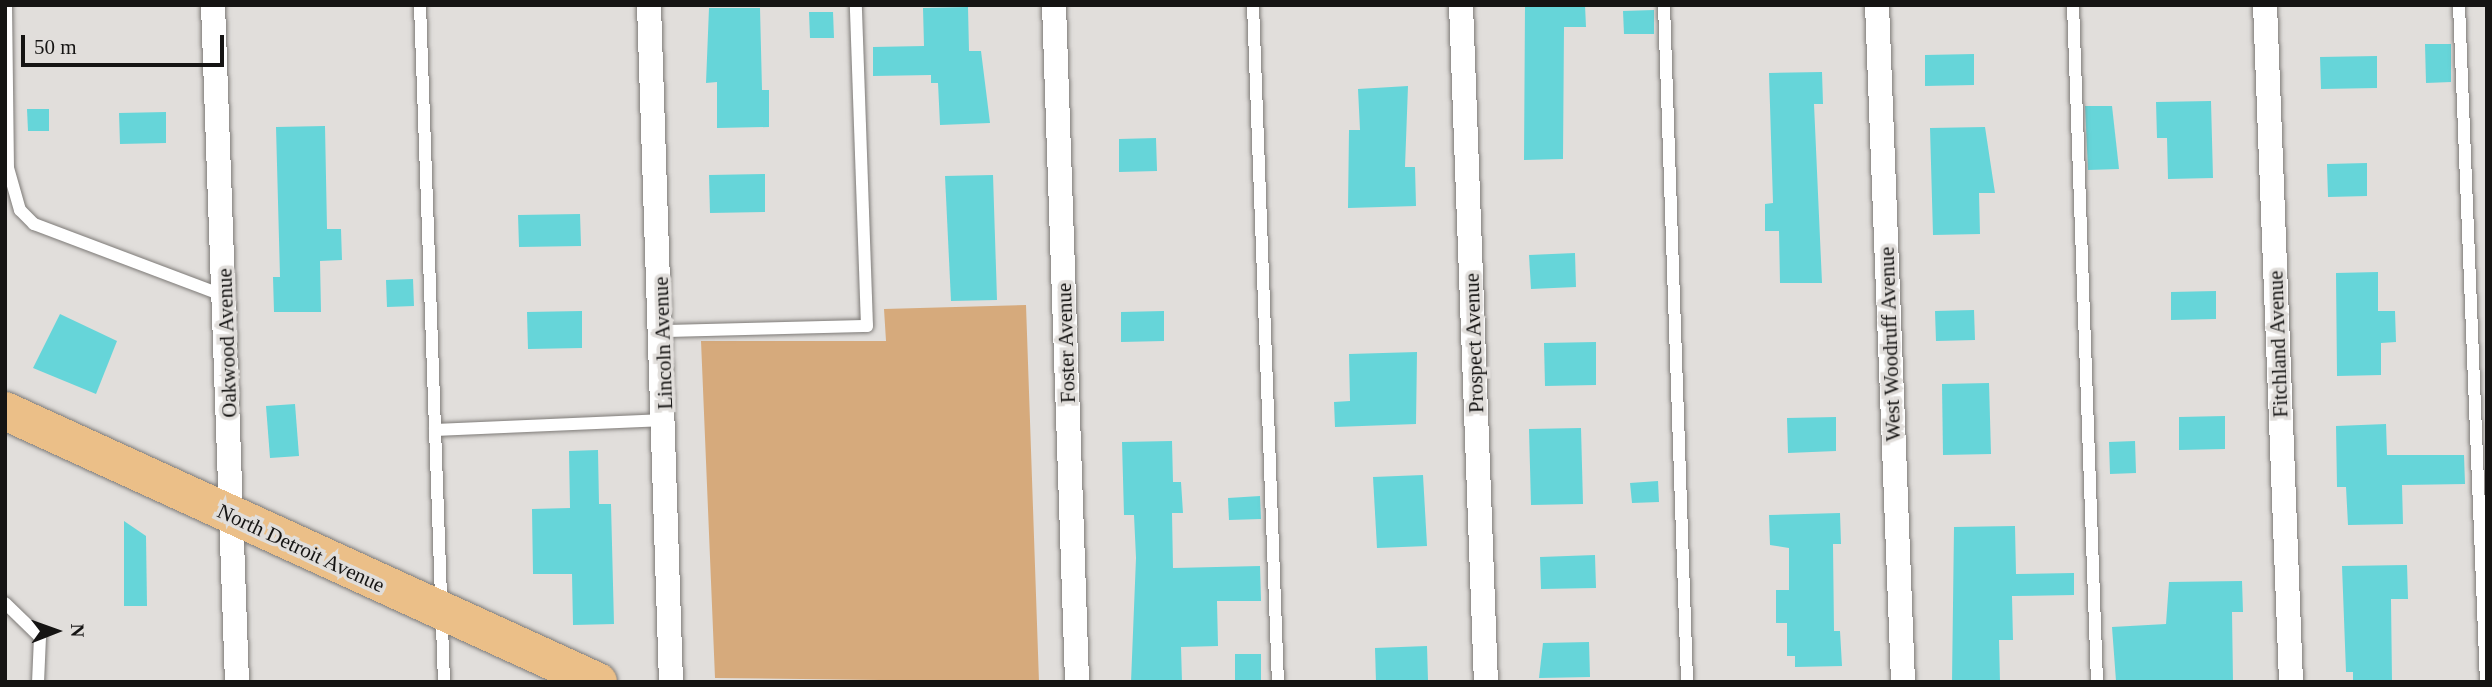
<!DOCTYPE html>
<style>
body{margin:0}
#map{position:relative;width:2492px;height:687px;overflow:hidden;background:#e1dedb;font-family:"Times New Roman",serif}
div>[style]{position:absolute}
.green>*{inset:0;background:#d6aa7c}
.building>*{inset:0;background:#66d5d9}
.roads{filter:drop-shadow(0 0 2px #7d7a77) drop-shadow(0 0 2px #7d7a77)}
.lane>*{height:12px;margin:-6px;padding:0 6px;transform-origin:6px;border-radius:6px;background:#fff}
.street>*{height:24px;margin:-12px;padding:0 12px;transform-origin:12px;border-radius:12px;background:#fff}
.primary>*{height:38px;margin:-19px;padding:0 19px;transform-origin:19px;border-radius:19px;background:#ebbf88}
span{translate:-50% -50%;white-space:nowrap;text-align:center;line-height:1.15;-webkit-text-stroke:7px #e1dedb;paint-order:stroke}
.street-label{font-size:21px;color:#151413}
.frame{position:absolute;inset:0;border:7px solid #151413;pointer-events:none}
.north{position:absolute;left:21px;top:596px;width:70px;height:70px;-webkit-text-stroke:5px #e1dedb;paint-order:stroke;rotate:89deg;font-size:19px;font-weight:700;line-height:28px;text-align:center;color:#151413}
.north::after{content:'';display:block;margin:auto;width:24px;height:32px;background:#151413;clip-path:polygon(50% 0,100% 100%,50% 72%,0 100%)}
.scale{position:absolute;left:21px;top:35px;width:203px;height:32px;box-sizing:border-box;border:4px solid #151413;border-top:0;padding-left:9px;font-size:21px;line-height:24px;white-space:nowrap;color:#151413;-webkit-text-stroke:5px #e1dedb;paint-order:stroke}
</style>
<div id="map">
<div class="green">
<i style="clip-path:polygon(1026px 305px,1039px 682px,715px 678px,701px 341px,886px 341px,884px 309px)"></i>
</div>
<div class="building">
<i style="clip-path:polygon(1525px 5px,1585px 5px,1586px 27px,1564px 27px,1563px 159px,1524px 160px)"></i>
<i style="clip-path:polygon(968px 7px,969px 51px,981px 51px,990px 123px,940px 125px,938px 83px,931px 83px,931px 75px,873px 76px,873px 47px,924px 46px,923px 8px)"></i>
<i style="clip-path:polygon(709px 8px,760px 8px,762px 90px,769px 90px,769px 127px,717px 128px,717px 82px,706px 83px)"></i>
<i style="clip-path:polygon(1654px 10px,1654px 34px,1624px 34px,1623px 11px)"></i>
<i style="clip-path:polygon(809px 12px,833px 12px,834px 38px,810px 38px)"></i>
<i style="clip-path:polygon(2425px 44px,2451px 44px,2451px 82px,2426px 83px)"></i>
<i style="clip-path:polygon(1974px 54px,1974px 85px,1925px 86px,1925px 55px)"></i>
<i style="clip-path:polygon(2377px 56px,2377px 88px,2321px 89px,2320px 57px)"></i>
<i style="clip-path:polygon(1822px 72px,1823px 104px,1814px 104px,1822px 283px,1780px 283px,1779px 231px,1765px 231px,1765px 204px,1773px 203px,1769px 73px)"></i>
<i style="clip-path:polygon(1408px 86px,1405px 167px,1415px 167px,1416px 206px,1348px 208px,1349px 130px,1360px 130px,1358px 89px)"></i>
<i style="clip-path:polygon(2211px 101px,2213px 178px,2168px 179px,2167px 138px,2157px 138px,2156px 102px)"></i>
<i style="clip-path:polygon(2085px 106px,2112px 106px,2119px 169px,2088px 170px)"></i>
<i style="clip-path:polygon(27px 109px,49px 109px,49px 131px,28px 131px)"></i>
<i style="clip-path:polygon(166px 112px,166px 143px,120px 144px,119px 113px)"></i>
<i style="clip-path:polygon(325px 126px,327px 229px,341px 229px,342px 260px,320px 261px,321px 312px,274px 312px,273px 277px,280px 277px,276px 127px)"></i>
<i style="clip-path:polygon(1985px 127px,1995px 193px,1979px 193px,1980px 234px,1933px 235px,1930px 128px)"></i>
<i style="clip-path:polygon(1156px 138px,1157px 171px,1119px 172px,1119px 139px)"></i>
<i style="clip-path:polygon(2367px 163px,2367px 196px,2328px 197px,2327px 164px)"></i>
<i style="clip-path:polygon(765px 174px,765px 212px,710px 213px,709px 175px)"></i>
<i style="clip-path:polygon(993px 175px,997px 300px,951px 301px,945px 176px)"></i>
<i style="clip-path:polygon(580px 214px,581px 246px,519px 247px,518px 215px)"></i>
<i style="clip-path:polygon(1575px 253px,1576px 287px,1531px 289px,1529px 255px)"></i>
<i style="clip-path:polygon(2378px 272px,2378px 311px,2395px 311px,2396px 342px,2381px 343px,2381px 375px,2337px 376px,2336px 273px)"></i>
<i style="clip-path:polygon(413px 279px,414px 306px,387px 307px,386px 280px)"></i>
<i style="clip-path:polygon(2216px 291px,2216px 319px,2171px 320px,2171px 292px)"></i>
<i style="clip-path:polygon(1974px 310px,1975px 340px,1936px 341px,1935px 311px)"></i>
<i style="clip-path:polygon(582px 311px,582px 348px,528px 349px,527px 312px)"></i>
<i style="clip-path:polygon(1164px 311px,1164px 341px,1121px 342px,1121px 312px)"></i>
<i style="clip-path:polygon(60px 314px,117px 341px,96px 394px,33px 368px)"></i>
<i style="clip-path:polygon(1596px 342px,1596px 385px,1545px 386px,1544px 343px)"></i>
<i style="clip-path:polygon(1417px 352px,1416px 424px,1335px 427px,1334px 402px,1350px 401px,1349px 354px)"></i>
<i style="clip-path:polygon(1989px 383px,1991px 454px,1943px 455px,1942px 384px)"></i>
<i style="clip-path:polygon(295px 404px,299px 456px,270px 458px,266px 406px)"></i>
<i style="clip-path:polygon(2225px 416px,2225px 449px,2179px 450px,2179px 417px)"></i>
<i style="clip-path:polygon(1836px 417px,1836px 451px,1788px 453px,1787px 418px)"></i>
<i style="clip-path:polygon(2386px 424px,2387px 455px,2464px 455px,2465px 484px,2402px 485px,2403px 524px,2348px 525px,2346px 487px,2337px 487px,2336px 426px)"></i>
<i style="clip-path:polygon(1581px 428px,1583px 504px,1531px 505px,1529px 429px)"></i>
<i style="clip-path:polygon(1172px 441px,1173px 482px,1181px 482px,1183px 513px,1172px 513px,1173px 568px,1260px 566px,1261px 601px,1217px 601px,1218px 646px,1181px 647px,1182px 682px,1131px 682px,1136px 558px,1134px 515px,1124px 515px,1122px 442px)"></i>
<i style="clip-path:polygon(2135px 441px,2136px 473px,2110px 474px,2109px 442px)"></i>
<i style="clip-path:polygon(598px 450px,599px 504px,611px 504px,614px 624px,573px 625px,572px 574px,533px 574px,532px 509px,570px 508px,569px 451px)"></i>
<i style="clip-path:polygon(1423px 475px,1427px 546px,1377px 548px,1373px 477px)"></i>
<i style="clip-path:polygon(1658px 481px,1659px 502px,1632px 503px,1630px 483px)"></i>
<i style="clip-path:polygon(1260px 496px,1261px 519px,1229px 520px,1228px 498px)"></i>
<i style="clip-path:polygon(1840px 513px,1841px 544px,1833px 544px,1834px 631px,1840px 631px,1842px 666px,1795px 667px,1795px 656px,1787px 656px,1787px 623px,1776px 623px,1776px 590px,1789px 590px,1789px 548px,1770px 545px,1769px 515px)"></i>
<i style="clip-path:polygon(124px 521px,146px 536px,147px 606px,124px 606px)"></i>
<i style="clip-path:polygon(2015px 526px,2016px 574px,2074px 573px,2074px 595px,2012px 596px,2013px 640px,1999px 640px,2000px 682px,1952px 682px,1954px 527px)"></i>
<i style="clip-path:polygon(1595px 555px,1596px 588px,1541px 589px,1540px 557px)"></i>
<i style="clip-path:polygon(2407px 565px,2408px 599px,2391px 599px,2392px 682px,2353px 682px,2353px 672px,2346px 672px,2342px 566px)"></i>
<i style="clip-path:polygon(2242px 581px,2243px 612px,2232px 612px,2233px 682px,2116px 681px,2112px 627px,2166px 624px,2169px 582px)"></i>
<i style="clip-path:polygon(1589px 642px,1590px 677px,1539px 678px,1543px 643px)"></i>
<i style="clip-path:polygon(1427px 646px,1428px 681px,1376px 682px,1375px 648px)"></i>
<i style="clip-path:polygon(1235px 654px,1261px 654px,1261px 682px,1235px 682px)"></i>
</div>
<div class="roads">
<div class="lane">
<i style="left:6px;top:5px;width:163px;rotate:89.3deg"></i>
<i style="left:8px;top:168px;width:44px;rotate:74.1deg"></i>
<i style="left:20px;top:210px;width:20px;rotate:45deg"></i>
<i style="left:34px;top:224px;width:204px;rotate:20.7deg"></i>
<i style="left:420px;top:5px;width:677px;rotate:87.97deg"></i>
<i style="left:1253px;top:5px;width:677px;rotate:87.89deg"></i>
<i style="left:1664px;top:5px;width:677px;rotate:88.05deg"></i>
<i style="left:2073px;top:5px;width:677px;rotate:87.97deg"></i>
<i style="left:2459px;top:5px;width:678px;rotate:87.72deg"></i>
<i style="left:663px;top:331px;width:204px;rotate:-1.4deg"></i>
<i style="left:867px;top:326px;width:321px;rotate:-92deg"></i>
<i style="left:435px;top:430px;width:230px;rotate:-2.5deg"></i>
<i style="left:5px;top:603px;width:49px;rotate:44.2deg"></i>
<i style="left:40px;top:637px;width:45px;rotate:92.5deg"></i>
</div>
<div class="street">
<i style="left:213px;top:5px;width:677px;rotate:87.97deg"></i>
<i style="left:649px;top:5px;width:677px;rotate:88.14deg"></i>
<i style="left:1054px;top:5px;width:677px;rotate:88.05deg"></i>
<i style="left:1461px;top:5px;width:677px;rotate:87.89deg"></i>
<i style="left:1877px;top:5px;width:677px;rotate:87.8deg"></i>
<i style="left:2265px;top:5px;width:677px;rotate:87.8deg"></i>
</div>
<div class="primary">
<i style="left:5px;top:411px;width:652px;rotate:24.56deg"></i>
</div>
</div>
<div class="street-label">
<span style="left:227px;top:343px;rotate:-92deg">Oakwood Avenue</span>
<span style="left:663px;top:343px;rotate:-92deg">Lincoln Avenue</span>
<span style="left:1066px;top:343px;rotate:-92deg">Foster Avenue</span>
<span style="left:1474px;top:343px;rotate:-92deg">Prospect Avenue</span>
<span style="left:1890px;top:344px;rotate:-92deg">West Woodruff Avenue</span>
<span style="left:2278px;top:344px;rotate:-92deg">Fitchland Avenue</span>
<span style="left:301px;top:548px;rotate:25deg">North Detroit Avenue</span>
</div>
<div class="frame"></div>
<div class="north">N</div>
<div class="scale">50 m</div>
</div>
